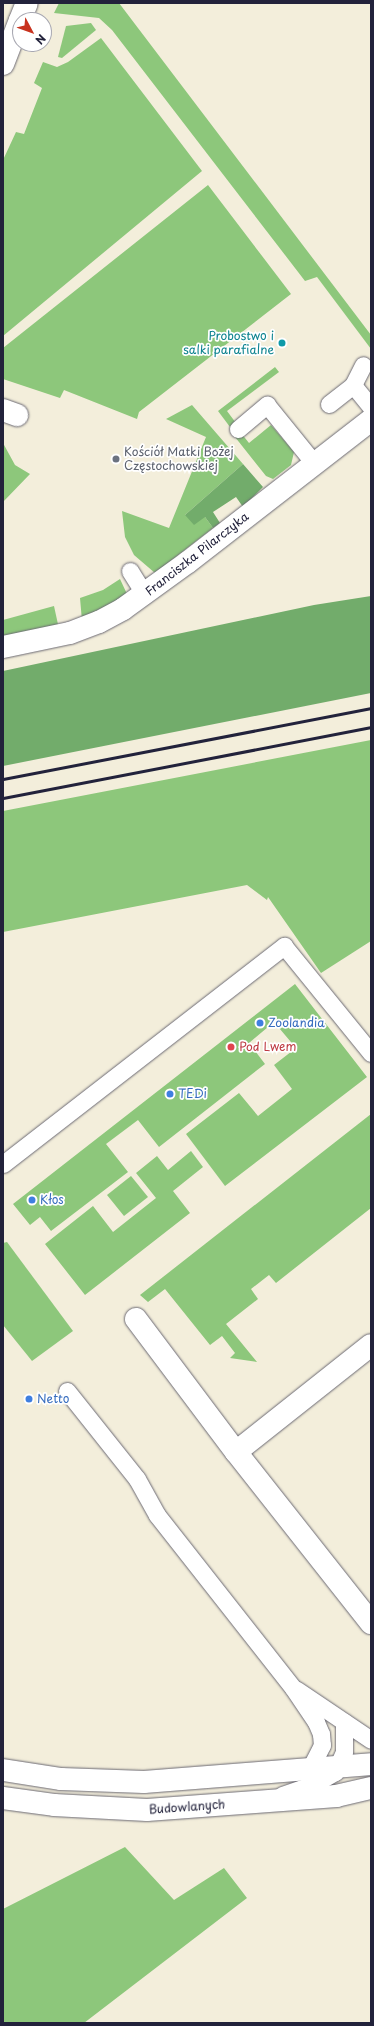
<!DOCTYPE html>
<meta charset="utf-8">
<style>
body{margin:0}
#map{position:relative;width:374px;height:2026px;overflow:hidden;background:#f3eedb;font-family:"Playpen Sans",sans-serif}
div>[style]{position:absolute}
.green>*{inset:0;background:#8dc77b}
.forest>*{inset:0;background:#72ac6b}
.roads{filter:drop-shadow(0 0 1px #6b6973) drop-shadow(0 0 1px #6b6973)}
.lane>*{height:17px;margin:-8.5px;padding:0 8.5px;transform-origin:8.5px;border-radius:8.5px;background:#fff}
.street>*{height:22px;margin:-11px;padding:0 11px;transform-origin:11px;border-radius:11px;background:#fff}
.secondary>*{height:22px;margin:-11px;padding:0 11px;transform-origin:11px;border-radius:11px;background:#fff}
.rail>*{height:3px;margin:-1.5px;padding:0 1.5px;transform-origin:1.5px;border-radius:1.5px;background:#22223b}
.dots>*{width:11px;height:11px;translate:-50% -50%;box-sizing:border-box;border:2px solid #fff;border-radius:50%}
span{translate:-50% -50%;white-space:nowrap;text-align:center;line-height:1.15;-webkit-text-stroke:3.5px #fff;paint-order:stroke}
.culture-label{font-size:12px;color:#0d838f}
.right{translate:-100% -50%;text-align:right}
.worship-label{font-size:12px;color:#5b616d}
.left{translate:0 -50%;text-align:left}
.street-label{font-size:12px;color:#22223b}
.shop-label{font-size:12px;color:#366cbe}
.health-label{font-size:12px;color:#be3a42}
.frame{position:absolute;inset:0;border:4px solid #22223b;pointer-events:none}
.north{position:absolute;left:12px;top:12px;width:40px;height:40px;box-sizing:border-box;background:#fff;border:1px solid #a7a7b1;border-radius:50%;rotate:131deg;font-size:11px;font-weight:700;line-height:16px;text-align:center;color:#22223b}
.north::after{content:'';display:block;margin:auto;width:14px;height:18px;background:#c8321e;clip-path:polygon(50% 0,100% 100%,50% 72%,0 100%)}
</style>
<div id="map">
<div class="green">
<i style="clip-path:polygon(59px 3px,119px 3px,371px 335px,371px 349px,317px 277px,305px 281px,112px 30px,99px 18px,54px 13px)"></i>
<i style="clip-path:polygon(91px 23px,96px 30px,62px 58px,58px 57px,66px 26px)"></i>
<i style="clip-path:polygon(101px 38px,202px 171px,3px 336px,3px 160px,16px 132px,24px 134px,42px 88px,34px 83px,43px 62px,57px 67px,68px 62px)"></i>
<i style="clip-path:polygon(208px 185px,291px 294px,139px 412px,137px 419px,64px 390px,60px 398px,3px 379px,3px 348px)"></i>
<i style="clip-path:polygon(275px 367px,279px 372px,227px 411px,236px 423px,230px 427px,218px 411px)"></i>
<i style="clip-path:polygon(192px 405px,243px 464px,185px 515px,205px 517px,213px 528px,155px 573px,134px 555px,125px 537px,122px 511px,169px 528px,206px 437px,166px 419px)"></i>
<i style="clip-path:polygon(271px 425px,294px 452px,291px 465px,273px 479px,266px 476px,235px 437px,241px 433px,249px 443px)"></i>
<i style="clip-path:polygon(3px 443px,15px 465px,30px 474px,3px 502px)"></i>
<i style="clip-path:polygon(120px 579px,127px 594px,82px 621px,80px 598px,103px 590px)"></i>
<i style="clip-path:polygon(54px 606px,59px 629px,3px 642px,3px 620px)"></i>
<i style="clip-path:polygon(371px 740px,371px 941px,321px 973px,268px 897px,267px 900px,247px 885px,3px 932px,3px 811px)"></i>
<i style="clip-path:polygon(295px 984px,367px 1077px,225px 1186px,186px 1134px,239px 1093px,258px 1116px,292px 1089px,274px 1065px,296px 1048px,274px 1022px,249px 1043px,265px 1064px,159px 1147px,138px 1120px,106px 1144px,128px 1172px,51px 1231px,40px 1217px,30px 1225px,13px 1204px)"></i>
<i style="clip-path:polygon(371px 1114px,371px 1208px,276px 1283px,269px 1275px,251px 1289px,258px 1299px,226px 1324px,257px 1362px,230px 1358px,235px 1353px,222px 1336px,210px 1345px,165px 1289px,148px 1302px,140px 1295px)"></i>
<i style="clip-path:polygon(191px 1151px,203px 1167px,173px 1191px,190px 1213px,85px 1295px,45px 1244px,93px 1206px,113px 1232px,156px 1198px,136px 1173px,157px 1156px,168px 1170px)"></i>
<i style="clip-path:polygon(131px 1176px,148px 1197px,124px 1216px,107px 1195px)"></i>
<i style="clip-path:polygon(7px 1242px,73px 1331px,32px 1361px,3px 1325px,3px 1243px)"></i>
<i style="clip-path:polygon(125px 1847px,174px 1900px,224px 1868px,247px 1898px,84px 2023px,3px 2023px,3px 1909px)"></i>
</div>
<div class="forest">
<i style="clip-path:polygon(243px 464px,263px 487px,243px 507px,236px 497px,213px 512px,220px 523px,213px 528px,205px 517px,194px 525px,185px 515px)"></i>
<i style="clip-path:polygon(371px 596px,371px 693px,3px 766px,3px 671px,314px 605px)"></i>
</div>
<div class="roads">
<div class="lane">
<i style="left:353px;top:385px;width:28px;rotate:51deg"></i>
<i style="left:329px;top:404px;width:31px;rotate:-38deg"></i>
<i style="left:353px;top:385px;width:22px;rotate:-63deg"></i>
<i style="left:238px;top:429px;width:38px;rotate:-40deg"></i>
<i style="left:267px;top:405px;width:75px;rotate:51deg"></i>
<i style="left:130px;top:571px;width:28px;rotate:58deg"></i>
<i style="left:3px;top:1164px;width:356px;rotate:-37.8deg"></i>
<i style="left:284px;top:946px;width:138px;rotate:50.9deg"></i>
<i style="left:67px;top:1391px;width:112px;rotate:51.5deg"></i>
<i style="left:137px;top:1479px;width:41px;rotate:60.9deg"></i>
<i style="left:157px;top:1515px;width:220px;rotate:51.8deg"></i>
<i style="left:293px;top:1688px;width:41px;rotate:55.9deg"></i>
<i style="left:316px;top:1722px;width:13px;rotate:67deg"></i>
<i style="left:321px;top:1734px;width:11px;rotate:85deg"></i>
<i style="left:322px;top:1745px;width:27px;rotate:117deg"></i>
<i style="left:297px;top:1690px;width:89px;rotate:34deg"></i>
<i style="left:282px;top:1795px;width:36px;rotate:-19deg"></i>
<i style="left:316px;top:1783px;width:22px;rotate:-30deg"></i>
<i style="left:335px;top:1772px;width:22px;rotate:-66deg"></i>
<i style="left:344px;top:1752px;width:30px;rotate:-90deg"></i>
</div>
<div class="street">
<i style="left:3px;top:410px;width:15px;rotate:20deg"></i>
<i style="left:3px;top:647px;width:68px;rotate:-11.8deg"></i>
<i style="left:70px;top:633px;width:31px;rotate:-21deg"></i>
<i style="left:99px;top:622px;width:27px;rotate:-28deg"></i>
<i style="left:123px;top:609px;width:80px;rotate:-35.9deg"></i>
<i style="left:188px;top:562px;width:232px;rotate:-37.8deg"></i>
<i style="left:136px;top:1319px;width:166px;rotate:53.1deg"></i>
<i style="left:236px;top:1452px;width:172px;rotate:-38.4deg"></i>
<i style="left:236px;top:1452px;width:218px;rotate:51.7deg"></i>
</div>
<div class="secondary">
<i style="left:20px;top:20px;width:18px;rotate:-68deg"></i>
<i style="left:3px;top:64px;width:47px;rotate:-68.9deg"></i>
<i style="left:3px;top:1770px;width:59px;rotate:8.8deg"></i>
<i style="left:61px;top:1779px;width:83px;rotate:2.1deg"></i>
<i style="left:144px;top:1782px;width:228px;rotate:-4.5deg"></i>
<i style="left:3px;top:1798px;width:51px;rotate:7.8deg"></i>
<i style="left:54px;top:1805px;width:93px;rotate:3.1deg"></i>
<i style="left:147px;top:1810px;width:190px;rotate:-4.2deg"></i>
<i style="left:336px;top:1796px;width:36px;rotate:-13deg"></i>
</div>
</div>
<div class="rail">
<i style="left:3px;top:779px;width:375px;rotate:-10.9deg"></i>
<i style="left:3px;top:798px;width:375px;rotate:-10.9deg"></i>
</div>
<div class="dots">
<i style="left:282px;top:343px;background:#0f9aa8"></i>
<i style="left:116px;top:459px;background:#6b7280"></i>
<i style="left:260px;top:1023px;background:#3f7fe0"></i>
<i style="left:231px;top:1047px;background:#e0444e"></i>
<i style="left:170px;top:1094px;background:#3f7fe0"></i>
<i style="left:32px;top:1200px;background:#3f7fe0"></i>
<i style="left:29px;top:1399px;background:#3f7fe0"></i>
</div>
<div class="culture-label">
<span class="right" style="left:274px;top:343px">Probostwo i<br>salki parafialne</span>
</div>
<div class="worship-label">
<span class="left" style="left:124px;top:459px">Kościół Matki Bożej<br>Częstochowskiej</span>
</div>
<div class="street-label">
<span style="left:197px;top:554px;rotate:-38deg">Franciszka Pilarczyka</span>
<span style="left:187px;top:1807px;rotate:-4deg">Budowlanych</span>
</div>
<div class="shop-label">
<span class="left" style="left:268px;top:1023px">Zoolandia</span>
<span class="left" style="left:178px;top:1094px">TEDi</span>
<span class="left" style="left:40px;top:1200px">Kłos</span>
<span class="left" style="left:37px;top:1399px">Netto</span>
</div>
<div class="health-label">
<span class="left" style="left:239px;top:1047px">Pod Lwem</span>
</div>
<div class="frame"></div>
<div class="north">N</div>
</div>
